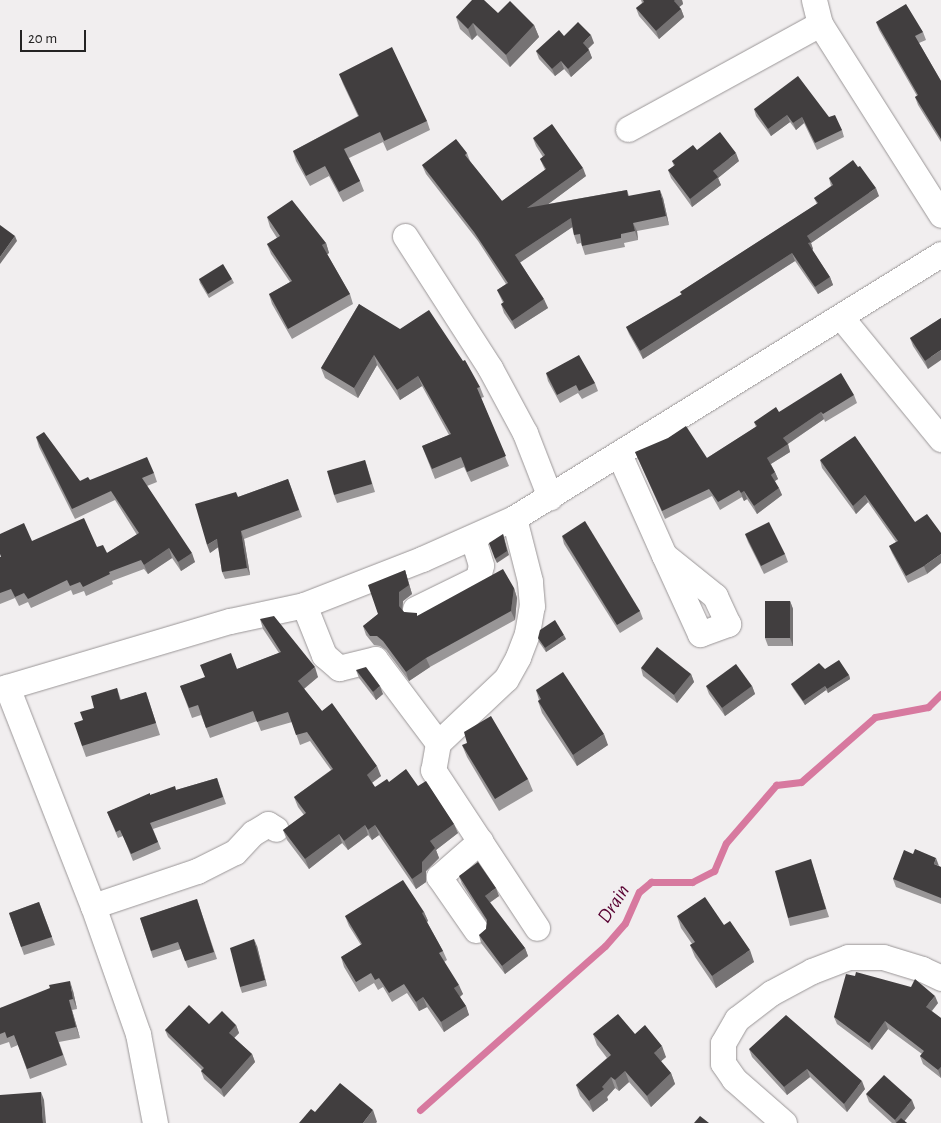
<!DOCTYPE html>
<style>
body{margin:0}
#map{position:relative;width:941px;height:1123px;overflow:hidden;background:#f1eeef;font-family:"Alegreya Sans",sans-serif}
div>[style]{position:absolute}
.stream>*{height:7px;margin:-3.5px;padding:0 3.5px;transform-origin:3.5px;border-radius:3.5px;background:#d7799f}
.roads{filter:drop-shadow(0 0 1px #9a9697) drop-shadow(0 0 1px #9a9697)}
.minor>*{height:25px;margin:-12.5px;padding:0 12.5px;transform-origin:12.5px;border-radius:12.5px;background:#fff}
.wall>*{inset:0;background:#999697}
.shaded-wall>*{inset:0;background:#767374}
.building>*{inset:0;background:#413e3f}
span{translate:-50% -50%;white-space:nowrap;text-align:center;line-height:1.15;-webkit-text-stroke:5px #f1eeef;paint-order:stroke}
.water-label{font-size:20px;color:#580031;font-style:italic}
.scale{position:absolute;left:20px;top:30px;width:66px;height:22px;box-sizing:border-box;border:2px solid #242323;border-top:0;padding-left:6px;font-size:15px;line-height:18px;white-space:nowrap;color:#242323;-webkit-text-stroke:4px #f1eeef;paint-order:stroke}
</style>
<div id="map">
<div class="stream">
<i style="left:420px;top:1110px;width:247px;rotate:-41.6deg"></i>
<i style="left:605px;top:946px;width:30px;rotate:-49deg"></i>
<i style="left:625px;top:923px;width:34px;rotate:-66deg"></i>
<i style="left:639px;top:892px;width:16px;rotate:-40deg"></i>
<i style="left:651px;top:882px;width:41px"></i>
<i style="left:692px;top:882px;width:25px;rotate:-27deg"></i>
<i style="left:714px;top:871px;width:30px;rotate:-67deg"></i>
<i style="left:726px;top:843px;width:77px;rotate:-49.2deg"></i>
<i style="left:776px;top:785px;width:25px;rotate:-7deg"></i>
<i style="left:801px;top:782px;width:98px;rotate:-41.3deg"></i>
<i style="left:875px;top:717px;width:54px;rotate:-10.7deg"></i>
<i style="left:928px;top:707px;width:18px;rotate:-45deg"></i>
</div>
<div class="roads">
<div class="minor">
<i style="left:814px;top:0;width:25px;rotate:76deg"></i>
<i style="left:820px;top:24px;width:226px;rotate:57.6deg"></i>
<i style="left:628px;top:129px;width:219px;rotate:-28.7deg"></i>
<i style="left:405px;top:236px;width:157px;rotate:57.2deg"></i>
<i style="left:490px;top:368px;width:74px;rotate:61.7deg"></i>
<i style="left:525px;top:433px;width:69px;rotate:68.7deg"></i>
<i style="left:841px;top:317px;width:158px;rotate:50.7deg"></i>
<i style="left:619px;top:454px;width:111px;rotate:66deg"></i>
<i style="left:664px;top:555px;width:87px;rotate:65.5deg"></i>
<i style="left:700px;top:634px;width:30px;rotate:-20deg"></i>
<i style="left:728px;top:624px;width:31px;rotate:-115deg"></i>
<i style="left:715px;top:596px;width:65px;rotate:-141.2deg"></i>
<i style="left:304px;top:605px;width:54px;rotate:68.2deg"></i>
<i style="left:324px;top:655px;width:20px;rotate:41deg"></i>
<i style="left:339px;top:668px;width:37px;rotate:-14deg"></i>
<i style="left:375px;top:659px;width:105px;rotate:53.1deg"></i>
<i style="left:438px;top:743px;width:93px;rotate:-43.3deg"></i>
<i style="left:506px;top:679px;width:25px;rotate:-61deg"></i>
<i style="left:518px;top:657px;width:26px;rotate:-69deg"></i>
<i style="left:527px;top:633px;width:27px;rotate:-80deg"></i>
<i style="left:532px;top:606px;width:25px;rotate:-95deg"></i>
<i style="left:530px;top:581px;width:65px;rotate:-104.3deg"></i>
<i style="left:415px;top:609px;width:70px;rotate:-26.2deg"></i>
<i style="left:478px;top:578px;width:13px;rotate:-77deg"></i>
<i style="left:481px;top:565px;width:28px;rotate:-107deg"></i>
<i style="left:7px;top:687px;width:235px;rotate:68.6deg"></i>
<i style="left:93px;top:906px;width:136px;rotate:70.6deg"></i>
<i style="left:138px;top:1034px;width:91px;rotate:79.2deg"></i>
<i style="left:0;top:689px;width:240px;rotate:-16.5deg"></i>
<i style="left:230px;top:621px;width:76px;rotate:-12.2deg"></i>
<i style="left:304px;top:605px;width:127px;rotate:-21.3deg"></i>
<i style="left:422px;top:559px;width:101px;rotate:-24deg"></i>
<i style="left:514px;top:518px;width:502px;rotate:-31.73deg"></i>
<i style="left:438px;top:743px;width:27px;rotate:100deg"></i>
<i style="left:433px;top:770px;width:189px;rotate:56.6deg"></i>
<i style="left:93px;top:906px;width:110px;rotate:-18.6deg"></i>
<i style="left:197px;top:871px;width:42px;rotate:-26.6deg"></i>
<i style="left:235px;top:852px;width:26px;rotate:-47deg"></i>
<i style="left:253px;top:833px;width:17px;rotate:-31deg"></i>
<i style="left:268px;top:824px;width:9px;rotate:32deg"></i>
<i style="left:476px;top:930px;width:65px;rotate:-124.9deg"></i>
<i style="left:439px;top:877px;width:55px;rotate:-41.3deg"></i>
<i style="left:784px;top:1123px;width:67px;rotate:-138.7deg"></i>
<i style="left:734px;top:1079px;width:19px;rotate:-125deg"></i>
<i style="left:723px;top:1063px;width:20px;rotate:-90deg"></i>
<i style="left:723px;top:1043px;width:28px;rotate:-60deg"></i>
<i style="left:737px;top:1019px;width:43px;rotate:-37.4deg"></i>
<i style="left:771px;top:993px;width:47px;rotate:-28.2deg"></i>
<i style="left:812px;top:971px;width:39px;rotate:-21deg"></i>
<i style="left:848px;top:957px;width:35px"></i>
<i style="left:883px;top:957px;width:41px;rotate:17.1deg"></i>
<i style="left:922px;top:969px;width:21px;rotate:25deg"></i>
</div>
</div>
<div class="wall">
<i style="clip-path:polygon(641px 0,682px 0,683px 4px,679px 7px,681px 9px,684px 17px,659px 39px,639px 16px,636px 8px,642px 3px)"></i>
<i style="clip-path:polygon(498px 13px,534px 25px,539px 37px,510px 67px,477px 35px,472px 40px,460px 29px,456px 17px)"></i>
<i style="clip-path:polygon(876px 22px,923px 32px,926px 40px,919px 43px,941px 81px,941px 142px,918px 105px,915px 97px,917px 96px,879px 30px)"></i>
<i style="clip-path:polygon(564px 36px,594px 43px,588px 48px,592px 58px,571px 77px,564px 69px,555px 76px,539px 59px,536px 51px)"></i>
<i style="clip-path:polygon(339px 74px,427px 121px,430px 130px,387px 151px,383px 142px,349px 158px,360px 181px,364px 191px,343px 202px,329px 176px,310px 186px,296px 161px,293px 151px,358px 116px,343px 84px)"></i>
<i style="clip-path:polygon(754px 109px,829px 117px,842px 130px,844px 137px,817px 150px,804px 123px,796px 130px,790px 122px,771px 136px,756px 116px)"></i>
<i style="clip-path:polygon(533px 138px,586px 176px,548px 204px,627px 190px,629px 196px,663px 198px,669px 225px,637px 231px,638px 240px,624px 243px,625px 247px,585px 255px,581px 243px,577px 244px,574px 235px,572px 227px,520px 262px,548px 308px,515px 329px,504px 313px,501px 304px,503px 303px,497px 290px,506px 284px,478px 241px,426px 174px,422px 165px,467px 153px,470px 161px,502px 201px,545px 170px,540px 159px,543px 157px,536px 146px)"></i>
<i style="clip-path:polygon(697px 150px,739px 161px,718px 178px,721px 185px,692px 207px,671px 178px,668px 170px,674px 166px,672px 161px)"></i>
<i style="clip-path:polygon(829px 178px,879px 196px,811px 243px,813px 249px,812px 250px,830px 277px,833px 285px,818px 294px,795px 261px,643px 359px,629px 334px,626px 327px,682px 295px,680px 292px,817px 204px,814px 198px,831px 186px)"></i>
<i style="clip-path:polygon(267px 217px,326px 243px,329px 253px,327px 254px,350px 294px,353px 304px,292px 339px,272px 304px,269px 294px,290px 282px,271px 254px,267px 244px,277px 238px,270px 227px)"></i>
<i style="clip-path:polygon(199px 279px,232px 279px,234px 283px,209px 298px,200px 283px)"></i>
<i style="clip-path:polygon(359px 304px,480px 387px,484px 397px,481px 398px,509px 466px,471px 482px,464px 467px,435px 479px,422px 446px,449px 435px,422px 386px,400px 400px,377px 365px,358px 398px,325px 378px,321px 368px)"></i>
<i style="clip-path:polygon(941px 318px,928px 369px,913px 346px,910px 338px)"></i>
<i style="clip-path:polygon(546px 373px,595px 383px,598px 391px,582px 399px,578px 393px,560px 403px,548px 381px)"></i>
<i style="clip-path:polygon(854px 395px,857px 403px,825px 422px,824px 419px,788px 444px,790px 452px,771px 464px,778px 479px,775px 481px,782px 495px,757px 514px,747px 499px,744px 501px,742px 497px,720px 510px,712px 496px,665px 519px,635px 452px,707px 458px,756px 427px,754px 422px,779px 412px)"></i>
<i style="clip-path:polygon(36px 437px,80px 481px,154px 473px,157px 482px,147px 486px,195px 562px,181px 571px,172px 558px,148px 574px,144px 569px,112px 581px,113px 584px,86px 596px,84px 591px,73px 595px,71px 590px,31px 608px,28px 602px,19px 606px,15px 598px,0 604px,0 557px,32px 541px,97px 547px,107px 553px,137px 535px,115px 500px,75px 519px,39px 447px)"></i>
<i style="clip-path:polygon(365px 460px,375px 492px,337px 503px,334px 495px)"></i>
<i style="clip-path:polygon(820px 460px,915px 522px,927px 574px,908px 583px,892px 553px,889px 546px,896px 542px,868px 502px,856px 514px,822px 468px)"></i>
<i style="clip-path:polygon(288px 479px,302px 517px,244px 539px,250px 575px,225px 579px,222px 572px,218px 547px,210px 553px,238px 497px)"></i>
<i style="clip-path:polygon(745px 534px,785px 554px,788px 562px,764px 574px,748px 542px)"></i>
<i style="clip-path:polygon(562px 536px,640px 611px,643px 619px,620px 633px,564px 544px)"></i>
<i style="clip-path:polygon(405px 570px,412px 594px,403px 601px,402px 610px,404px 612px,418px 616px,514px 588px,517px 598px,515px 620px,430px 667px,409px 681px,386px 650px,380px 646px,374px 645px,366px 635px,363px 626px,378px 614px)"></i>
<i style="clip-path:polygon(790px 601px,793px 609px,793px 646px,768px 646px,765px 638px)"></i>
<i style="clip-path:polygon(260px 619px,318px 677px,304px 689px,322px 711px,381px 776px,372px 783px,375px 787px,389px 782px,418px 786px,458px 833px,436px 850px,439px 858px,426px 871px,426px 882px,416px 889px,379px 835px,372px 840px,368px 835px,348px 850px,342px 843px,309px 869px,287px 840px,283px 830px,304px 815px,298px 807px,294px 797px,331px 770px,310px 741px,300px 745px,292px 722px,261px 731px,257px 721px,210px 738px,201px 715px,192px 718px,180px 686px,237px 669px,279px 653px,263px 629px)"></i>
<i style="clip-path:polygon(538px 638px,566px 639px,546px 652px,539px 642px)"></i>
<i style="clip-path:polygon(641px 668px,691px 674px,694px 682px,677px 703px,643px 676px)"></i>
<i style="clip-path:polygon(825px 669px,849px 675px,850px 679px,828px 693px,826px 690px,805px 705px,793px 688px,791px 684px)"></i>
<i style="clip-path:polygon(356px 670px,383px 694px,376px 700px,359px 678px)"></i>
<i style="clip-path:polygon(706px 686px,752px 686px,755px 694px,725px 716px,709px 694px)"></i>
<i style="clip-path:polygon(117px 688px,121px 700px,146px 692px,160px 735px,86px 757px,82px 746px,94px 708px)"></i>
<i style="clip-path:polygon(536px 690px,608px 745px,577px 766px,542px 713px,538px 701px,539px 700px)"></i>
<i style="clip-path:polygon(462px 745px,528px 779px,533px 791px,499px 811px,467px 757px)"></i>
<i style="clip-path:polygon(217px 778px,226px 804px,153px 829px,161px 849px,133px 861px,123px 836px,118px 838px,107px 812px,150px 795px,176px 790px)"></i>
<i style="clip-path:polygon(939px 866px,941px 867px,941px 904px,896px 887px,893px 879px)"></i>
<i style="clip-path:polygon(813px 867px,829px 917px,790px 926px,788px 918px)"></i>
<i style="clip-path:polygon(459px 876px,499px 896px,490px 902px,525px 948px,528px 956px,505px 974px,481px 943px,479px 935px,486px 929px,487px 923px,462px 884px)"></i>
<i style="clip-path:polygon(197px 899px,217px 959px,188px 968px,181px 949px,153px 958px,140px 918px)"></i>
<i style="clip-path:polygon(39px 902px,55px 945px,24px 955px,9px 913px)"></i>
<i style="clip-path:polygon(424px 912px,428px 921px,427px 922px,443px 951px,447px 960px,444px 962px,463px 994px,460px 997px,466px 1006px,469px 1015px,444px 1032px,427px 1007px,419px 1011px,407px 993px,392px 1002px,383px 987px,378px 990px,374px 983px,359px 992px,344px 967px,341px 957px,361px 945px,349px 926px,345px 916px)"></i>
<i style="clip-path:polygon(677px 916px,724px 925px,754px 962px,716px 988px,695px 957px,690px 945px,692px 944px,681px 928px)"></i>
<i style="clip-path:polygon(257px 946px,267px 986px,242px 993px,240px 987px)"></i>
<i style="clip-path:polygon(73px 991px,77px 1009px,72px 1010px,80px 1038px,59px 1042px,67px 1065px,30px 1079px,18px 1045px,11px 1048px,9px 1042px,0 1045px,0 1008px)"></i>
<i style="clip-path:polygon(938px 1003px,932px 1011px,941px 1018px,941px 1078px,923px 1064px,920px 1056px,922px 1054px,888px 1029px,872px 1050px,837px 1024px,834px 1017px)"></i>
<i style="clip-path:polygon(209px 1024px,236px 1025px,239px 1033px,234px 1038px,252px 1054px,255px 1062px,224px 1097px,204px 1079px,201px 1071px,202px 1070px,168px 1037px,165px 1030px)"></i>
<i style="clip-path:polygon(593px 1034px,635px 1034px,666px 1057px,661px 1061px,671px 1073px,675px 1084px,651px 1107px,629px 1082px,619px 1091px,615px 1088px,607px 1097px,608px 1100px,593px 1112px,580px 1096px,576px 1085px,607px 1058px,597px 1045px)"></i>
<i style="clip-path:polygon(749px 1049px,865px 1089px,847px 1112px,810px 1077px,787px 1095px,752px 1057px)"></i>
<i style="clip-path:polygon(866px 1094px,915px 1108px,904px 1121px,907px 1123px,892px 1123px,869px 1102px)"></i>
</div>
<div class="shaded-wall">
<i style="clip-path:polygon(675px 0,682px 0,683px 4px,677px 9px,674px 1px)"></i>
<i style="clip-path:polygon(681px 9px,684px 17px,659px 39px,656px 31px)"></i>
<i style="clip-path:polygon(473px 23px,477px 35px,472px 40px,468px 29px)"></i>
<i style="clip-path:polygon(534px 25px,539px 37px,510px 67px,506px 55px)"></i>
<i style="clip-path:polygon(591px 35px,594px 43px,586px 51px,583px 43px)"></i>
<i style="clip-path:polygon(589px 50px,592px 58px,571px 77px,568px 69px)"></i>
<i style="clip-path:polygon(561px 61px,564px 69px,555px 76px,552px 69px)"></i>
<i style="clip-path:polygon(787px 115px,790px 122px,771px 136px,768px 129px)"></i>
<i style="clip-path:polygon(802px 117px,804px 123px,796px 130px,793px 123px)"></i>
<i style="clip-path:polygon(736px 153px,739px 161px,718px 178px,721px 185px,692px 207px,690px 199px,713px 171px)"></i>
<i style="clip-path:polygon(583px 168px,586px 176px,531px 217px,527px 208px)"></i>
<i style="clip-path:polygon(876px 188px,879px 196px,811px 243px,813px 249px,811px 251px,808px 243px,807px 236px)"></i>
<i style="clip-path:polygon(660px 190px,663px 198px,669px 225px,666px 216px)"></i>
<i style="clip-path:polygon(571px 218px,574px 226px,518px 264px,515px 255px)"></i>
<i style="clip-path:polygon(633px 223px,637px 231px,638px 240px,635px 231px)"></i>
<i style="clip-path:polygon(15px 236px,17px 241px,0 264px,0 257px)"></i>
<i style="clip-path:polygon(326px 243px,329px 253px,326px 255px,322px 245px)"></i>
<i style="clip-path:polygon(792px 253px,795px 261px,643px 359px,640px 351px)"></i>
<i style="clip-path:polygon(830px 277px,833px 285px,818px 294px,815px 287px)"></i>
<i style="clip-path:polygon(544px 299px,548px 308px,515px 329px,512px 321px)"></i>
<i style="clip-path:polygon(941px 350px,941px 360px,928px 369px,925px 361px)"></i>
<i style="clip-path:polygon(374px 355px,377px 365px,358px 398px,354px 388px)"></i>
<i style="clip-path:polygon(418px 376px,422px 386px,400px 400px,397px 390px)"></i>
<i style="clip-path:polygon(821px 412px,824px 419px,786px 445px,783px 438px)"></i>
<i style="clip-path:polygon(788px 444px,790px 452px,769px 465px,767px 458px)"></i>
<i style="clip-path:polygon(775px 472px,778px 479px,773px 482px,771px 475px)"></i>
<i style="clip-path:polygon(779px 488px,782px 495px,757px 514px,754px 506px)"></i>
<i style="clip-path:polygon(744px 491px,747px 499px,744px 501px,741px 493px)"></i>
<i style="clip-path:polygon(865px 495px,868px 502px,856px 514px,853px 506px)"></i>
<i style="clip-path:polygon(241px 531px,244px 539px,250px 575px,247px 568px)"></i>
<i style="clip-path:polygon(503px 534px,509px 555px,497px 563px,495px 559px)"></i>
<i style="clip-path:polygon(217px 539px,220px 546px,210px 553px,207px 545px)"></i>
<i style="clip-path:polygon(169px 548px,172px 558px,148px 574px,144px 565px)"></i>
<i style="clip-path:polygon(192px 553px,195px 562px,181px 571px,178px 562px)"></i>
<i style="clip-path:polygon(941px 554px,941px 563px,927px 574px,924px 566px)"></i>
<i style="clip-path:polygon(405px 570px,412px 594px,403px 601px,402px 615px,399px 606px,399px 592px)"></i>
<i style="clip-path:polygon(514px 588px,517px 598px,515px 620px,511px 611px)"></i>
<i style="clip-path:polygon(790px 601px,793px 609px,793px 646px,790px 638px)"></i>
<i style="clip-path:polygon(564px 635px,566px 639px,546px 652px,545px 648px)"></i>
<i style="clip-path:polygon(426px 658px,430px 667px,409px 681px,406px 672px)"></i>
<i style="clip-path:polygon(315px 667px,318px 677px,301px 691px,298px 681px)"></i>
<i style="clip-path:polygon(691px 674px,694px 682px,677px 703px,674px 695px)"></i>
<i style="clip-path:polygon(849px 675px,850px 679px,828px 693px,827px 689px)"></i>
<i style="clip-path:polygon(380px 686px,383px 694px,376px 700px,373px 692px)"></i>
<i style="clip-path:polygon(752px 686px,755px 694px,725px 716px,722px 708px)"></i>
<i style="clip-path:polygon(825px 686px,826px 690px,805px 705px,803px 701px)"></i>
<i style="clip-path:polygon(604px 734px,608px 745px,577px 766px,573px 755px)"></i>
<i style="clip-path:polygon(377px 766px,381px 776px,370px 784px,367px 775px)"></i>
<i style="clip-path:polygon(454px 824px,458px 833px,436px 850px,439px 858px,426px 871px,426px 882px,416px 889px,412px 879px,430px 841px)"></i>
<i style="clip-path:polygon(365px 825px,368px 835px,348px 850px,344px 841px)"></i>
<i style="clip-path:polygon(375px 825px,379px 835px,372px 840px,368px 830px)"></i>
<i style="clip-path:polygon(339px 834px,342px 843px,309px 869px,305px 859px)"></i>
<i style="clip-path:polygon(936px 858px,939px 866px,934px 864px)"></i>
<i style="clip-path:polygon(496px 888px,499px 896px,488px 904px,485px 896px)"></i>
<i style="clip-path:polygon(424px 912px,428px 921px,425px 923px,422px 913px)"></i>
<i style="clip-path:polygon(254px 939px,257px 946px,267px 986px,265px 980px)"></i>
<i style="clip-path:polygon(525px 948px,528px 956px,505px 974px,502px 966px)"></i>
<i style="clip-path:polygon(750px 950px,754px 962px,716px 988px,712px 976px)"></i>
<i style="clip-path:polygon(70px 981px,73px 991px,77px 1009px,73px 999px)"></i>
<i style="clip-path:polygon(459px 985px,463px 994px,458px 998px,454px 988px)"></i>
<i style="clip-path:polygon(935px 996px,938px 1003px,929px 1014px,926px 1007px)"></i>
<i style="clip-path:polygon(423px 997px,427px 1007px,419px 1011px,416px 1002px)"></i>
<i style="clip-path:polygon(69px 1000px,72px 1010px,80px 1038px,76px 1027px)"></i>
<i style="clip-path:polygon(466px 1006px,469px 1015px,444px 1032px,441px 1022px)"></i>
<i style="clip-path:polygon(885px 1021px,888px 1029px,872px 1050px,869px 1043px)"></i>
<i style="clip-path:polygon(236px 1025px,239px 1033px,231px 1041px,229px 1033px)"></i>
<i style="clip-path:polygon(662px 1046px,666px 1057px,658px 1064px,654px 1053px)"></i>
<i style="clip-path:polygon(252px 1054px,255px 1062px,224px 1097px,221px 1089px)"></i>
<i style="clip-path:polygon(941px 1067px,941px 1078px,938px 1070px)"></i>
<i style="clip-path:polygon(807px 1069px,810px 1077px,787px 1095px,784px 1087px)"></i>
<i style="clip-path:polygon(625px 1071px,629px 1082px,619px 1091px,615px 1080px)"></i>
<i style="clip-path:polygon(671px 1073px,675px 1084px,651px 1107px,647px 1096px)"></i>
<i style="clip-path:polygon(611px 1077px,615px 1088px,607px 1097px,608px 1100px,593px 1112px,589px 1101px)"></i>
<i style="clip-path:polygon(862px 1081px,865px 1089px,847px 1112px,844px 1104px)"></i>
<i style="clip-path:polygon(41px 1092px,44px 1100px,46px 1123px,43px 1123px)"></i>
<i style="clip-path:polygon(912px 1100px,915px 1108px,903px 1123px,896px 1123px,895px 1120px)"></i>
<i style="clip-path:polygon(373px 1110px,377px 1122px,376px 1123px,363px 1123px)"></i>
</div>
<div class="building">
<i style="clip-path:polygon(472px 0,484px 0,498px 13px,510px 1px,534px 25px,506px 55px,473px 23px,468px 29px,456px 17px)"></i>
<i style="clip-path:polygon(643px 0,675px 0,674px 1px,681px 9px,656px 31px,636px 8px,644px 2px)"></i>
<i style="clip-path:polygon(906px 4px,923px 32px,915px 36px,941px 81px,941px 139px,915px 97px,918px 95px,876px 22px)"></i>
<i style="clip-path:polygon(578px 22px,591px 35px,583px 43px,589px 50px,568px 69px,561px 61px,552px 69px,536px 51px,559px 30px,564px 36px)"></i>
<i style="clip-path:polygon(392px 47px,427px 121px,384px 141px,380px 132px,344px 149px,360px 181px,339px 192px,325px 166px,306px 176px,293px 151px,359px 116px,339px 74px)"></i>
<i style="clip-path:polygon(798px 76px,829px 117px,835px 115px,842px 130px,815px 143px,802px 117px,793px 123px,787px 115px,768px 129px,754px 109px)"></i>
<i style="clip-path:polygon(552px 124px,583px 168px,527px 208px,627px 190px,628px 196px,660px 190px,666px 216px,633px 223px,635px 231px,621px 234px,621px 238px,582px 246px,580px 234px,574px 235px,571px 218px,515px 255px,544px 299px,512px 321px,501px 304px,504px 302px,497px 290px,508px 283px,474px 232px,422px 165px,456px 139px,467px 153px,465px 155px,502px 201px,546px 169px,540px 159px,545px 155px,533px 138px)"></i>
<i style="clip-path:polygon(720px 132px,736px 153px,713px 171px,718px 177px,690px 199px,668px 170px,675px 165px,672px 161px,693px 145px,697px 150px)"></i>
<i style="clip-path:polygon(853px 160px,858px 167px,860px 166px,876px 188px,807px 236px,811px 242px,808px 243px,830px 277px,815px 287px,792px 253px,640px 351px,626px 327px,682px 294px,680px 292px,818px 203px,814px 198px,833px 185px,829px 178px)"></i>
<i style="clip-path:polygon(292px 200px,326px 243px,322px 245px,350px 294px,288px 329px,269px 294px,292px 281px,267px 244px,280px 236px,267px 217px)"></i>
<i style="clip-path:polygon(0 225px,15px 236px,0 257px)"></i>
<i style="clip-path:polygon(223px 264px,232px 279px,208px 294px,199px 279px)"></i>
<i style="clip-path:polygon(359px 304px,400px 329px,429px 310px,463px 361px,465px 360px,480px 387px,477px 388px,506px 456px,467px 472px,461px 457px,432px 469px,422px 446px,451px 434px,418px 376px,397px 390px,374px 355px,354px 388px,321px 368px)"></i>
<i style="clip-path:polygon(941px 318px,941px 350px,925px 361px,910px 338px)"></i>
<i style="clip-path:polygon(579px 355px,595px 383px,579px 391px,576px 385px,557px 395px,546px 373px)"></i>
<i style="clip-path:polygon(841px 373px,854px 395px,823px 414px,821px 412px,783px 438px,788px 444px,767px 458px,775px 472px,771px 475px,779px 488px,754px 506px,744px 491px,741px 493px,739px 490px,718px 502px,709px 489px,662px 511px,635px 452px,668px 438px,686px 426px,707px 458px,757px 426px,754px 422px,776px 407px,779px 412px)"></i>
<i style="clip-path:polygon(44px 432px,80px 481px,88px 477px,90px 480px,147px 457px,154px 473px,142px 478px,192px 553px,178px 562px,169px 548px,144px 565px,141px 560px,109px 572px,110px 574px,83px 587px,80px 582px,70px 586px,67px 580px,28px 599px,24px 593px,15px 597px,11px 589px,0 593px,0 557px,1px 557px,0 554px,0 534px,24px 523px,32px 541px,84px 518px,97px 547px,103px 545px,107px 553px,139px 533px,111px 491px,72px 509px,36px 437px)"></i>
<i style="clip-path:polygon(855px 436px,915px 522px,927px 514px,941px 533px,941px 554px,924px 566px,906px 576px,889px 546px,898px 541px,865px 495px,853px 506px,820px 460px)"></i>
<i style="clip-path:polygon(365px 460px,372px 484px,334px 495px,327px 471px)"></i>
<i style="clip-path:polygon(288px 479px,299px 510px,241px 531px,247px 568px,222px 572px,217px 539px,207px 545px,195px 504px,236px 492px,238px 497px)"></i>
<i style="clip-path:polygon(585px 521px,640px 611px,617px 625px,562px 536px)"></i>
<i style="clip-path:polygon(769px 522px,785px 554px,761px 566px,745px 534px)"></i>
<i style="clip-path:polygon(503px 534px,507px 551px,495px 559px,489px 543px)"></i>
<i style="clip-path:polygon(503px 569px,514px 588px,511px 611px,426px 658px,406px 672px,383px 641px,377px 636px,370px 636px,363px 626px,378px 614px,368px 585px,405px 570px,409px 585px,399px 592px,399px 606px,404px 612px,417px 613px,417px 616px)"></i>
<i style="clip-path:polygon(765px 601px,790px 601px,790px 638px,765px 638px)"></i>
<i style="clip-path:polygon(274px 616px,315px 667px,298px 681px,322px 711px,332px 703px,377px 766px,367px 775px,375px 787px,387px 779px,389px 782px,406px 769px,418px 786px,426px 781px,454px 824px,430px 841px,435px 848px,422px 862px,422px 872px,412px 879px,375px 825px,368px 830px,365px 825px,344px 841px,339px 834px,305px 859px,283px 830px,306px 813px,294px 797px,333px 769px,307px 732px,296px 735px,288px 712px,257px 722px,253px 711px,206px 728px,198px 705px,189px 708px,180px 686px,205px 677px,200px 665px,231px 653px,237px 669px,281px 652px,260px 619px)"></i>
<i style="clip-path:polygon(555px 620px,564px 635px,545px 648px,538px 638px,540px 630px)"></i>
<i style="clip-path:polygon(657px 647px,691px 674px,674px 695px,641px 668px)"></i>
<i style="clip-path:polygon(839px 660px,849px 675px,827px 689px,825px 686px,803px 701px,791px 684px,819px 663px,825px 669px)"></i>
<i style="clip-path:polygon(736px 664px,752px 686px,722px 708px,706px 686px)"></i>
<i style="clip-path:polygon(366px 667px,380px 686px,373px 692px,356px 670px)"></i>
<i style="clip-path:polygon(563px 672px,604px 734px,573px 755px,538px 701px,541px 699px,536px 690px)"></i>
<i style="clip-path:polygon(117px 688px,120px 700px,146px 692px,156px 723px,82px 746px,74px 723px,83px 720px,80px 712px,94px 708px,91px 696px)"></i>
<i style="clip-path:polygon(491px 716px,528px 779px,495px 799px,462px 745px,467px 743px,464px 732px)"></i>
<i style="clip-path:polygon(217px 778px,223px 797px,150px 823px,158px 842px,131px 854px,120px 830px,116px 832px,107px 812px,150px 793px,150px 795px,175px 786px,176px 790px)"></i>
<i style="clip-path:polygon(915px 849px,936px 858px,934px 864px,941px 867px,941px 898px,893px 879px,904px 850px,913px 854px)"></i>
<i style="clip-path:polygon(811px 859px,826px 909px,788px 918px,775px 871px)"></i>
<i style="clip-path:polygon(478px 862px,496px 888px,485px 896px,525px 948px,502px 966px,479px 935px,486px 929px,487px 920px,459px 876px)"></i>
<i style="clip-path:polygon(403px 880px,424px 912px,422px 913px,443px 951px,439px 953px,459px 985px,454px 988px,466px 1006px,441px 1022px,423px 997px,416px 1002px,404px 984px,389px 993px,379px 978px,375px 980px,371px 973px,356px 982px,341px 957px,362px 944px,345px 916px)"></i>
<i style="clip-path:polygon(705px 897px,724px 925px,730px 921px,750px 950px,712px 976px,690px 945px,695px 942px,677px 916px)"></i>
<i style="clip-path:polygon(197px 899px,214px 952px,185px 961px,178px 942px,151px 951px,140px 918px)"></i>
<i style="clip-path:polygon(39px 902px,52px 937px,21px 947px,9px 913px)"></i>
<i style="clip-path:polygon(254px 939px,265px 980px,240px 987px,230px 948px)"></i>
<i style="clip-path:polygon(856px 972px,911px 987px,915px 979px,935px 996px,926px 1007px,941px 1018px,941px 1067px,938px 1070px,920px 1056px,924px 1051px,885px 1021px,869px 1043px,834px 1017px,846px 974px,855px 976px)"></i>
<i style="clip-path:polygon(70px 981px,73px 999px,69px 1000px,76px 1027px,55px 1032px,63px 1055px,27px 1069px,14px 1035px,7px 1038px,5px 1032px,0 1034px,0 1008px,50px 988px,49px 985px)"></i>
<i style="clip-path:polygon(189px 1005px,209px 1024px,222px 1011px,236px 1025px,229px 1033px,252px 1054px,221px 1089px,201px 1071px,204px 1068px,165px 1030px)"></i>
<i style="clip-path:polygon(618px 1014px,635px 1034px,645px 1025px,662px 1046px,654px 1053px,671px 1073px,647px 1096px,625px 1071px,615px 1080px,611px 1077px,602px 1087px,604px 1089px,589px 1101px,576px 1085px,611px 1055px,593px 1034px)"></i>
<i style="clip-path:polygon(786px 1015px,862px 1081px,844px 1104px,807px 1069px,784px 1087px,749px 1049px)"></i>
<i style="clip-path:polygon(884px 1075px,912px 1100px,895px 1120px,866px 1094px)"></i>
<i style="clip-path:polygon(340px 1083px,373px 1110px,363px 1123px,299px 1123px,311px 1109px,315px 1112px)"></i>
<i style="clip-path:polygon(41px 1092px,43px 1123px,0 1123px,0 1095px)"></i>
<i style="clip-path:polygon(700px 1116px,709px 1123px,694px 1123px)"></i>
<i style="clip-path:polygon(901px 1118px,907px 1123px,896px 1123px)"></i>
</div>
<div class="water-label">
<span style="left:614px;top:904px;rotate:-57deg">Drain</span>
</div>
<div class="scale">20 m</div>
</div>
